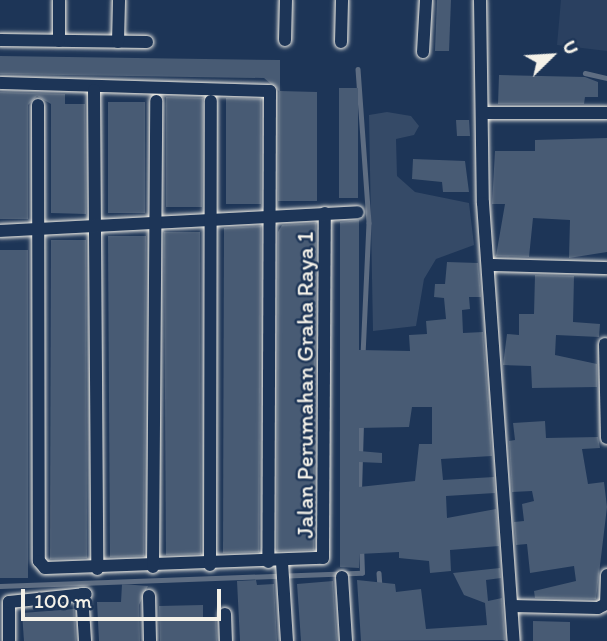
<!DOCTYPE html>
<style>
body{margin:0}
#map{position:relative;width:607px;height:641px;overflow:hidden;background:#1d3557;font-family:Itim,sans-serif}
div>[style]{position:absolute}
.built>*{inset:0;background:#2a4060}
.green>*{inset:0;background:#354a67}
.stream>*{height:4.5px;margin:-2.25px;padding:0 2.25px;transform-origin:2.25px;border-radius:2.25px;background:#5e6d82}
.building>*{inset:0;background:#485b74}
.roads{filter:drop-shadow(0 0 2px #f4f1e8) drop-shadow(0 0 2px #f4f1e8)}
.minor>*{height:12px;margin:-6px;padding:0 6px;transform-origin:6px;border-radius:6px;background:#1d3557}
span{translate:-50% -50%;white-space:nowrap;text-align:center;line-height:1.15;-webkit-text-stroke:5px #1d3557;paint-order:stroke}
.street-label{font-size:23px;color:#f4f1e8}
.north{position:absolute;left:516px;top:21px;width:70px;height:70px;-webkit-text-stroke:5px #1d3557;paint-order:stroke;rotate:66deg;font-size:19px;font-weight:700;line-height:28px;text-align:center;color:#f4f1e8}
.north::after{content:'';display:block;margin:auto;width:24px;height:32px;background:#f4f1e8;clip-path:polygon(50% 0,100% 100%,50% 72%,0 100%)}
.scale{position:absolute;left:21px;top:589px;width:200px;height:32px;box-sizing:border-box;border:4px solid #f4f1e8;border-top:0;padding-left:9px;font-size:21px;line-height:24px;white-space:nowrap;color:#f4f1e8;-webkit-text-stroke:5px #1d3557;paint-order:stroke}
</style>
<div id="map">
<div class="built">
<i style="clip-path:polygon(561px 0,607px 0,607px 51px,557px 45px)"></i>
</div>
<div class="green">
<i style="clip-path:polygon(387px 112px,411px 116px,419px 126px,414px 135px,396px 139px,397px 176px,415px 192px,469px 203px,474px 245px,436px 259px,424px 279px,416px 326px,373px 331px,369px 115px)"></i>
</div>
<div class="stream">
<i style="left:358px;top:69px;width:154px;rotate:85.9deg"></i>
<i style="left:369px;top:223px;width:131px;rotate:92.6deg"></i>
<i style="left:585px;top:73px;width:23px;rotate:13deg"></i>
<i style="left:359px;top:491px;width:68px;rotate:-88.3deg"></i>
<i style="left:379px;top:573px;width:15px;rotate:86deg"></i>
<i style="left:0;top:586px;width:362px;rotate:-2.1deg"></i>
<i style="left:362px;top:573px;width:24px;rotate:-92deg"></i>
</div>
<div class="building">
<i style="clip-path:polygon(437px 0,451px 0,449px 51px,435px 51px)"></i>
<i style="clip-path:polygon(0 56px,280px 60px,280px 91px,317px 92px,317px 201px,278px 201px,279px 91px,264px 78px,0 74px)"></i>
<i style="clip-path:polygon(499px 75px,585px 77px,598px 82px,598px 97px,585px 97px,584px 104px,498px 104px)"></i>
<i style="clip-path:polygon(339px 88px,358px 88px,358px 198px,339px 198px)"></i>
<i style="clip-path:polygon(0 92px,65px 94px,65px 104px,85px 104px,86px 214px,51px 213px,51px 104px,37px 96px,28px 105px,28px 219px,0 219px)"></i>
<i style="clip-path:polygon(166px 97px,203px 98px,202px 207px,166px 207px)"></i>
<i style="clip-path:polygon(226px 98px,261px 99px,261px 204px,226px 204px)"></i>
<i style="clip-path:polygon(108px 102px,145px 102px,145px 213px,108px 213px)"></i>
<i style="clip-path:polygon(456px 120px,469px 120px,470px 136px,457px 136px)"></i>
<i style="clip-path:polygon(607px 138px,607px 252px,569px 258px,570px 220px,533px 218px,529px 257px,496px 256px,505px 204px,492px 204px,495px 151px,535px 151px,535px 140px)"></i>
<i style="clip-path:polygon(413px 159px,465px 161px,469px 192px,443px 192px,442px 182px,412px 179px)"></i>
<i style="clip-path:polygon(evenodd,359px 220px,359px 350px,410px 351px,409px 335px,427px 334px,426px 321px,446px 319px,444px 298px,434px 297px,435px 284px,445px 284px,447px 262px,478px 263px,481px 297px,469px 297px,470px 309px,462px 310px,463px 333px,483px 332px,492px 456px,441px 459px,443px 480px,494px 477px,495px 493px,446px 496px,447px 518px,496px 509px,499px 546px,450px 550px,451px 571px,430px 573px,429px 561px,399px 558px,399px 552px,359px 554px,359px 568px,340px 567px,340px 222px,359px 220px,412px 407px,432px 407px,432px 444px,419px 444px,415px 481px,359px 487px,359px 462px,382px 463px,382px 453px,359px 451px,359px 428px,409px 427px,412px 407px)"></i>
<i style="clip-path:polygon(316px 223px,314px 550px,277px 551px,278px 232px,282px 225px)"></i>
<i style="clip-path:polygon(261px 226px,259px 552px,223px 553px,224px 228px)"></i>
<i style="clip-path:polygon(164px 232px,200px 232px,201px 554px,166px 555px)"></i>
<i style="clip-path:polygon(108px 236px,146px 236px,144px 556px,110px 557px)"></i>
<i style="clip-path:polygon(51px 240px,86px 240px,87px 558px,50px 559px)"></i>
<i style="clip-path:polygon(0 250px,28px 250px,28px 578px,0 578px)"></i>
<i style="clip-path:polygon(535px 275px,574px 276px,573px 322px,600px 324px,599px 337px,556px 335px,555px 355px,597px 364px,597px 387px,532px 388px,531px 366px,503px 365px,507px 334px,519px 335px,519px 314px,534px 314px)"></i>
<i style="clip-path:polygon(545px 421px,546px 438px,598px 437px,600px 448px,582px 449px,588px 484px,604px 482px,607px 507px,596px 599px,535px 598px,534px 591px,576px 581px,574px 566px,530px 573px,527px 544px,516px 545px,514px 522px,524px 521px,522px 504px,534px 501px,532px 491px,512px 492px,509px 441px,515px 440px,513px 423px)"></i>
<i style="clip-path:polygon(500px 568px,501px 578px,486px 580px,488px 601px,502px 598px,505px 640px,361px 641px,357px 580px,395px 584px,396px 592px,421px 589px,426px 629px,487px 625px,485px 603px,464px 595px,453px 573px)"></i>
<i style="clip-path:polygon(256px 580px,257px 585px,274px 584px,277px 641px,240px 641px,237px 581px)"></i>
<i style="clip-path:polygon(333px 581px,337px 641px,301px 641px,297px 584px)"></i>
<i style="clip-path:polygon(122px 584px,148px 586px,139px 605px,140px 641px,99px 641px,97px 602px,121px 602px)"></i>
<i style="clip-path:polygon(203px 605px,203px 617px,216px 617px,217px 641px,160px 641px,159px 606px)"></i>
<i style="clip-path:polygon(74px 609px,76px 641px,24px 641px,22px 613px)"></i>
<i style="clip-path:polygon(533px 621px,570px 622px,570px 641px,533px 641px)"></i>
</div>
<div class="roads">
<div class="minor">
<i style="left:480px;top:0;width:203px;rotate:89.2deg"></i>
<i style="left:483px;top:203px;width:439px;rotate:86deg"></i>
<i style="left:0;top:40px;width:147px;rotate:0.8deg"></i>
<i style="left:285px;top:40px;width:40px;rotate:-88.6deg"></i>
<i style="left:59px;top:41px;width:41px;rotate:-90deg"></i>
<i style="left:118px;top:42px;width:42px;rotate:-88.6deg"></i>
<i style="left:341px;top:42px;width:42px;rotate:-88.6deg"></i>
<i style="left:423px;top:52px;width:52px;rotate:-86.7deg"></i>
<i style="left:0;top:83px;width:270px;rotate:1.7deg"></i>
<i style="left:270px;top:91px;width:471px;rotate:90.2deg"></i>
<i style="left:94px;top:90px;width:479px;rotate:89.6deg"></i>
<i style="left:38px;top:105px;width:456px;rotate:89.9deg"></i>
<i style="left:39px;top:561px;width:9px;rotate:49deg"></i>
<i style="left:45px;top:568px;width:278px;rotate:-2.1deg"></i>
<i style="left:323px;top:558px;width:345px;rotate:-89.7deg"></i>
<i style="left:483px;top:113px;width:124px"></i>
<i style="left:0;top:231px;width:358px;rotate:-3deg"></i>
<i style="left:490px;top:265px;width:117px;rotate:1.5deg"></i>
<i style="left:605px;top:344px;width:94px;rotate:88.8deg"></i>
<i style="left:282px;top:562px;width:79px;rotate:86.4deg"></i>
<i style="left:210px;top:565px;width:464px;rotate:-89.9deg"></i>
<i style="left:153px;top:567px;width:466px;rotate:-89.6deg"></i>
<i style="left:342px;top:577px;width:64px;rotate:86.4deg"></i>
<i style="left:82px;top:594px;width:47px;rotate:86.3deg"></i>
<i style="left:149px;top:596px;width:45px;rotate:88.7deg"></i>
<i style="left:512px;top:606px;width:86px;rotate:1.3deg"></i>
<i style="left:598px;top:608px;width:9px;rotate:-27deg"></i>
<i style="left:606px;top:604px;width:29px;rotate:-88deg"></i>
<i style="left:225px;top:614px;width:27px;rotate:88deg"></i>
<i style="left:9px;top:641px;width:39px;rotate:-90deg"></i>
<i style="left:9px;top:602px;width:77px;rotate:-5.9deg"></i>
</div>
</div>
<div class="street-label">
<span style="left:305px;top:385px;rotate:-90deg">Jalan Perumahan Graha Raya 1</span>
</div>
<div class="north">U</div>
<div class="scale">100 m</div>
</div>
